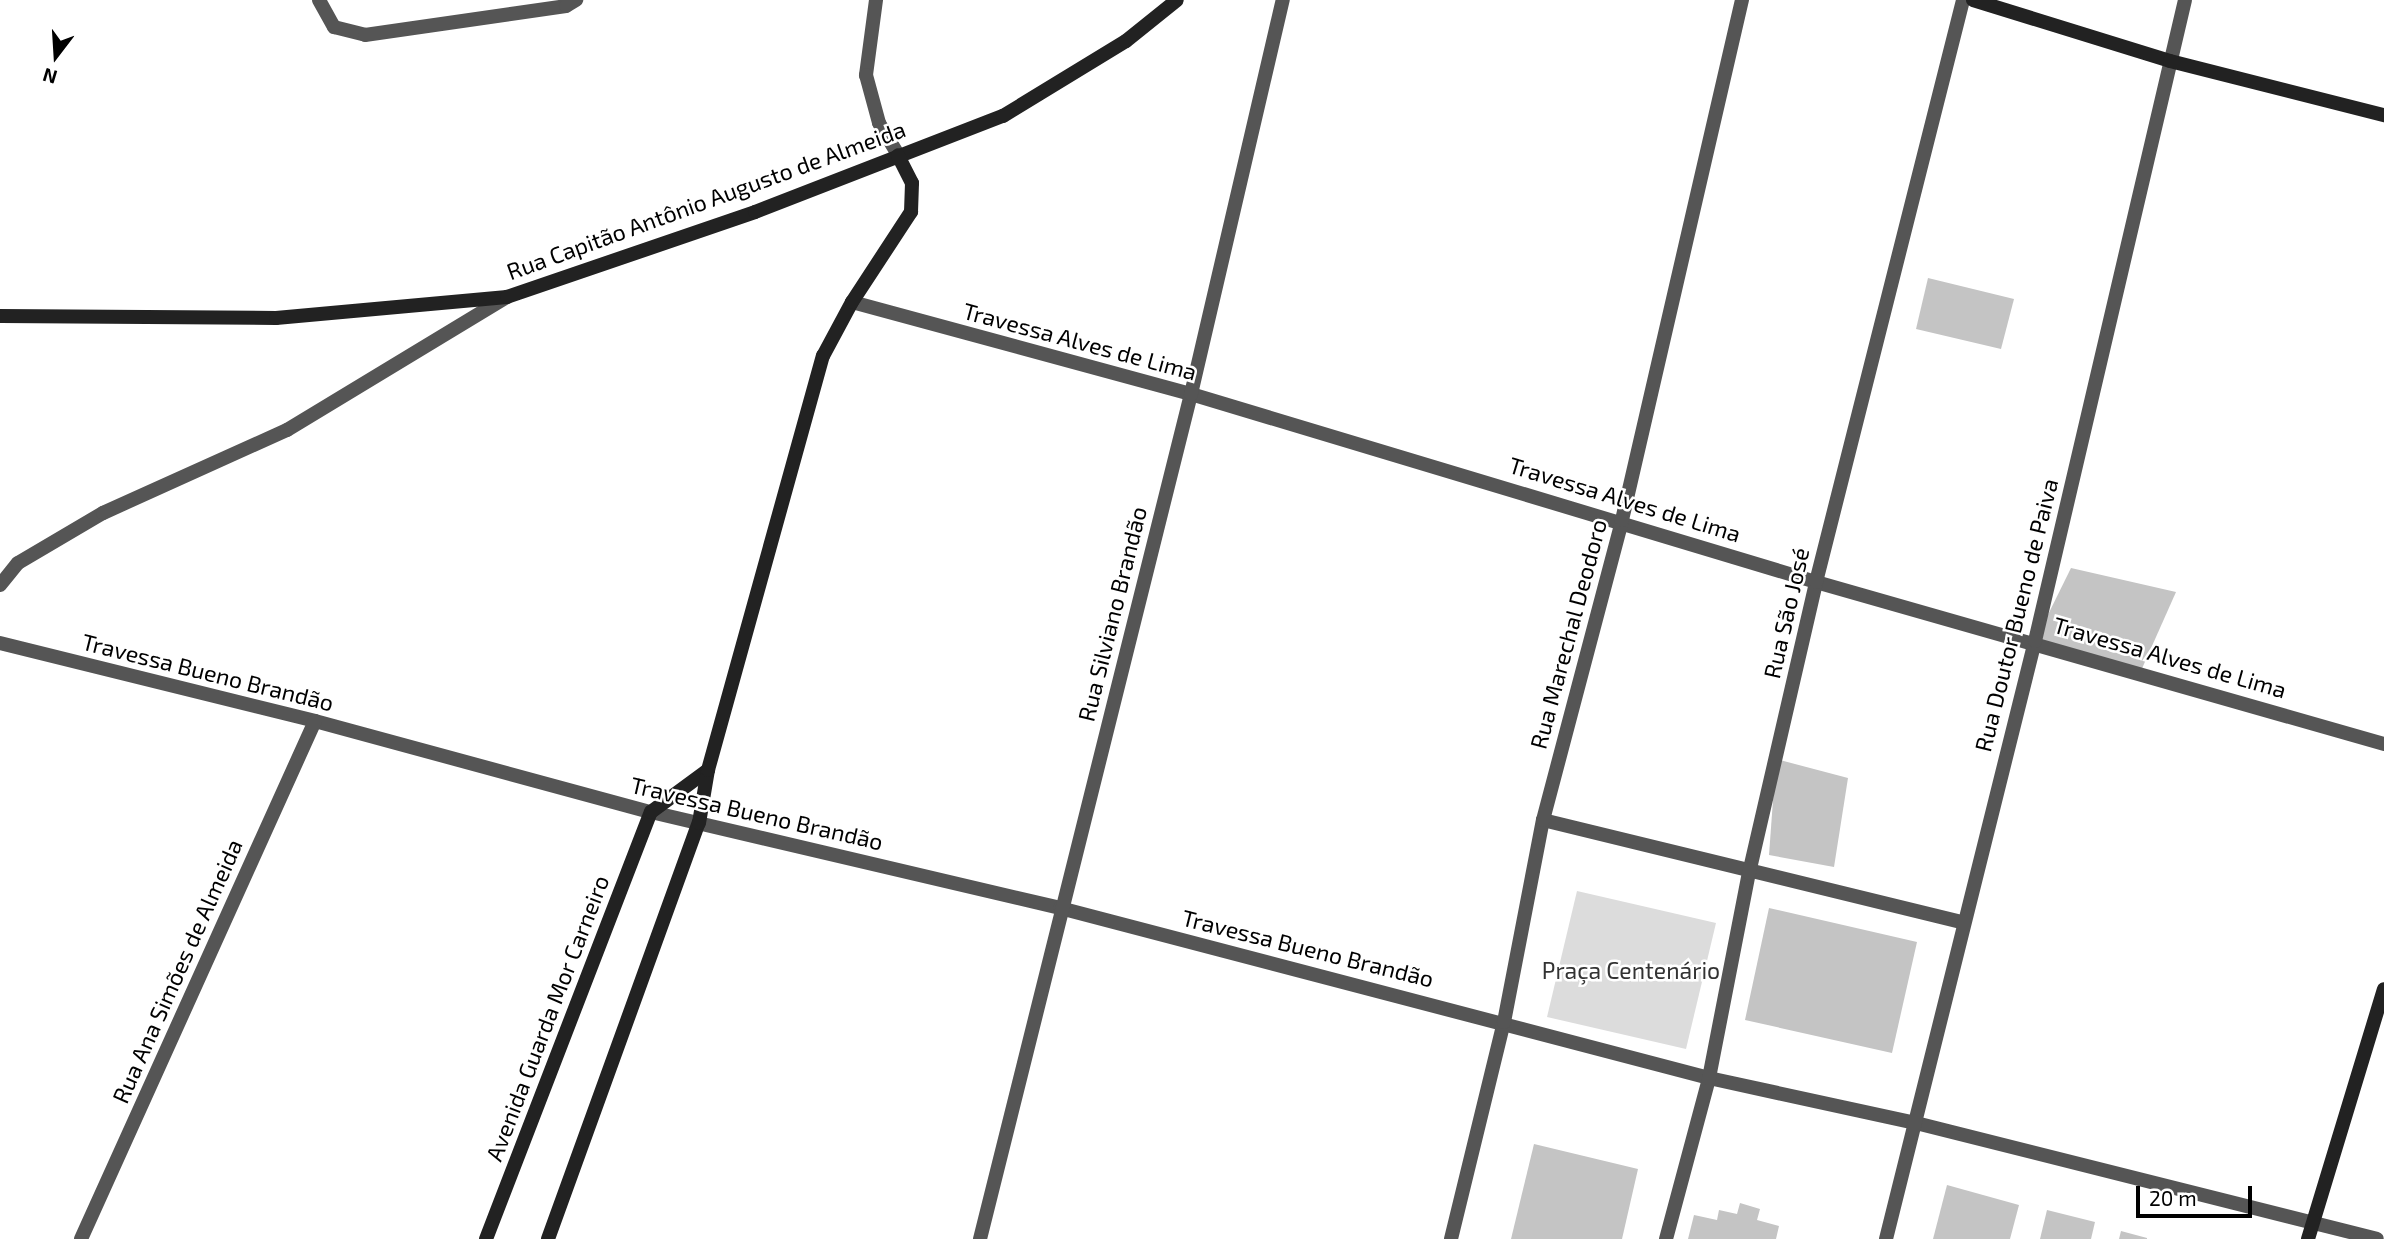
<!DOCTYPE html>
<meta charset="utf-8">
<style>
body{margin:0}
#map{position:relative;width:2384px;height:1239px;overflow:hidden;background:#fff;font-family:"Exo 2",sans-serif}
div>[style]{position:absolute}
.green>*{inset:0;background:#dcdcdc}
.building>*{inset:0;background:#c4c4c4}
.lane>*{height:14px;margin:-7px;padding:0 7px;transform-origin:7px;border-radius:7px;background:#555}
.street>*{height:14px;margin:-7px;padding:0 7px;transform-origin:7px;border-radius:7px;background:#555}
.secondary>*{height:14px;margin:-7px;padding:0 7px;transform-origin:7px;border-radius:7px;background:#222}
span{translate:-50% -50%;white-space:nowrap;text-align:center;line-height:1.15;-webkit-text-stroke:5px #fff;paint-order:stroke}
.street-label{font-size:23px;color:#000}
.park-label{font-size:23px;color:#333}
.north{position:absolute;left:21px;top:21px;width:70px;height:70px;-webkit-text-stroke:5px #fff;paint-order:stroke;rotate:197deg;font-size:19px;font-weight:700;line-height:28px;text-align:center;color:#000}
.north::after{content:'';display:block;margin:auto;width:24px;height:32px;background:#000;clip-path:polygon(50% 0,100% 100%,50% 72%,0 100%)}
.scale{position:absolute;left:2136px;top:1186px;width:116px;height:32px;box-sizing:border-box;border:4px solid #000;border-top:0;padding-left:9px;font-size:21px;line-height:24px;white-space:nowrap;color:#000;-webkit-text-stroke:5px #fff;paint-order:stroke}
</style>
<div id="map">
<div class="green">
<i style="clip-path:polygon(1577px 891px,1716px 923px,1686px 1049px,1547px 1017px)"></i>
</div>
<div class="building">
<i style="clip-path:polygon(1928px 278px,2014px 299px,2001px 349px,1916px 329px)"></i>
<i style="clip-path:polygon(2071px 568px,2176px 592px,2140px 673px,2035px 641px)"></i>
<i style="clip-path:polygon(1776px 759px,1848px 778px,1834px 867px,1769px 855px)"></i>
<i style="clip-path:polygon(1769px 908px,1917px 942px,1892px 1053px,1745px 1020px)"></i>
<i style="clip-path:polygon(1534px 1144px,1638px 1169px,1622px 1239px,1511px 1239px)"></i>
<i style="clip-path:polygon(1947px 1185px,2019px 1205px,2010px 1239px,1933px 1239px)"></i>
<i style="clip-path:polygon(1740px 1203px,1760px 1209px,1757px 1220px,1779px 1226px,1776px 1239px,1688px 1239px,1694px 1215px,1717px 1220px,1719px 1210px,1737px 1214px)"></i>
<i style="clip-path:polygon(2047px 1210px,2095px 1222px,2091px 1239px,2040px 1239px)"></i>
<i style="clip-path:polygon(2121px 1231px,2147px 1238px,2147px 1239px,2119px 1239px)"></i>
</div>
<div class="lane">
<i style="left:0;top:585px;width:28px;rotate:-51deg"></i>
<i style="left:18px;top:563px;width:99px;rotate:-30.5deg"></i>
<i style="left:103px;top:513px;width:202px;rotate:-24.3deg"></i>
<i style="left:287px;top:430px;width:257px;rotate:-31.2deg"></i>
</div>
<div class="street">
<i style="left:319px;top:0;width:31px;rotate:61deg"></i>
<i style="left:334px;top:27px;width:32px;rotate:14deg"></i>
<i style="left:365px;top:35px;width:203px;rotate:-8.2deg"></i>
<i style="left:566px;top:6px;width:12px;rotate:-31deg"></i>
<i style="left:876px;top:0;width:76px;rotate:97.6deg"></i>
<i style="left:866px;top:75px;width:50px;rotate:74.8deg"></i>
<i style="left:879px;top:123px;width:37px;rotate:59deg"></i>
<i style="left:852px;top:302px;width:351px;rotate:15.2deg"></i>
<i style="left:1191px;top:394px;width:653px;rotate:16.74deg"></i>
<i style="left:1816px;top:582px;width:591px;rotate:15.92deg"></i>
<i style="left:0;top:643px;width:325px;rotate:13.9deg"></i>
<i style="left:315px;top:721px;width:348px;rotate:15.2deg"></i>
<i style="left:651px;top:812px;width:420px;rotate:13.2deg"></i>
<i style="left:1060px;top:908px;width:671px;rotate:14.68deg"></i>
<i style="left:1709px;top:1078px;width:212px;rotate:12.3deg"></i>
<i style="left:1916px;top:1123px;width:475px;rotate:14.1deg"></i>
<i style="left:1543px;top:820px;width:431px;rotate:13.7deg"></i>
<i style="left:81px;top:1239px;width:568px;rotate:-65.69deg"></i>
<i style="left:980px;top:1239px;width:871px;rotate:-75.98deg"></i>
<i style="left:1191px;top:394px;width:405px;rotate:-76.9deg"></i>
<i style="left:1451px;top:1239px;width:223px;rotate:-76.3deg"></i>
<i style="left:1504px;top:1022px;width:206px;rotate:-79.1deg"></i>
<i style="left:1543px;top:820px;width:310px;rotate:-75.2deg"></i>
<i style="left:1622px;top:520px;width:534px;rotate:-77.01deg"></i>
<i style="left:1666px;top:1239px;width:167px;rotate:-75deg"></i>
<i style="left:1709px;top:1078px;width:209px;rotate:-79deg"></i>
<i style="left:1749px;top:873px;width:299px;rotate:-77deg"></i>
<i style="left:1816px;top:582px;width:600px;rotate:-75.82deg"></i>
<i style="left:1886px;top:1239px;width:616px;rotate:-76.01deg"></i>
<i style="left:2035px;top:641px;width:658px;rotate:-76.83deg"></i>
</div>
<div class="secondary">
<i style="left:1973px;top:0;width:206px;rotate:17.2deg"></i>
<i style="left:2170px;top:61px;width:221px;rotate:14.2deg"></i>
<i style="left:0;top:316px;width:276px;rotate:0.4deg"></i>
<i style="left:276px;top:318px;width:232px;rotate:-5.2deg"></i>
<i style="left:507px;top:297px;width:262px;rotate:-18.9deg"></i>
<i style="left:755px;top:212px;width:266px;rotate:-21.2deg"></i>
<i style="left:1003px;top:116px;width:144px;rotate:-31.4deg"></i>
<i style="left:1126px;top:41px;width:65px;rotate:-38.8deg"></i>
<i style="left:486px;top:1239px;width:458px;rotate:-68.9deg"></i>
<i style="left:651px;top:812px;width:71px;rotate:-36.4deg"></i>
<i style="left:548px;top:1239px;width:443px;rotate:-70.1deg"></i>
<i style="left:699px;top:823px;width:54px;rotate:-80.4deg"></i>
<i style="left:708px;top:770px;width:430px;rotate:-74.5deg"></i>
<i style="left:823px;top:356px;width:61px;rotate:-61.8deg"></i>
<i style="left:852px;top:302px;width:108px;rotate:-56.8deg"></i>
<i style="left:911px;top:212px;width:29px;rotate:-88deg"></i>
<i style="left:912px;top:183px;width:31px;rotate:-117deg"></i>
<i style="left:2308px;top:1239px;width:261px;rotate:-73.1deg"></i>
</div>
<div class="street-label">
<span style="left:706px;top:200px;rotate:-20deg">Rua Capitão Antônio Augusto de Almeida</span>
<span style="left:1080px;top:341px;rotate:15deg">Travessa Alves de Lima</span>
<span style="left:1625px;top:499px;rotate:17deg">Travessa Alves de Lima</span>
<span style="left:1786px;top:613px;rotate:-77deg">Rua São José</span>
<span style="left:1112px;top:614px;rotate:-76deg">Rua Silviano Brandão</span>
<span style="left:2016px;top:615px;rotate:-76deg">Rua Doutor Bueno de Paiva</span>
<span style="left:1568px;top:634px;rotate:-75deg">Rua Marechal Deodoro</span>
<span style="left:2170px;top:657px;rotate:16deg">Travessa Alves de Lima</span>
<span style="left:208px;top:672px;rotate:14deg">Travessa Bueno Brandão</span>
<span style="left:757px;top:813px;rotate:13deg">Travessa Bueno Brandão</span>
<span style="left:1308px;top:948px;rotate:14deg">Travessa Bueno Brandão</span>
<span style="left:177px;top:971px;rotate:-66deg">Rua Ana Simões de Almeida</span>
<span style="left:547px;top:1018px;rotate:-69deg">Avenida Guarda Mor Carneiro</span>
</div>
<div class="park-label">
<span style="left:1631px;top:970px">Praça Centenário</span>
</div>
<div class="north">N</div>
<div class="scale">20 m</div>
</div>
